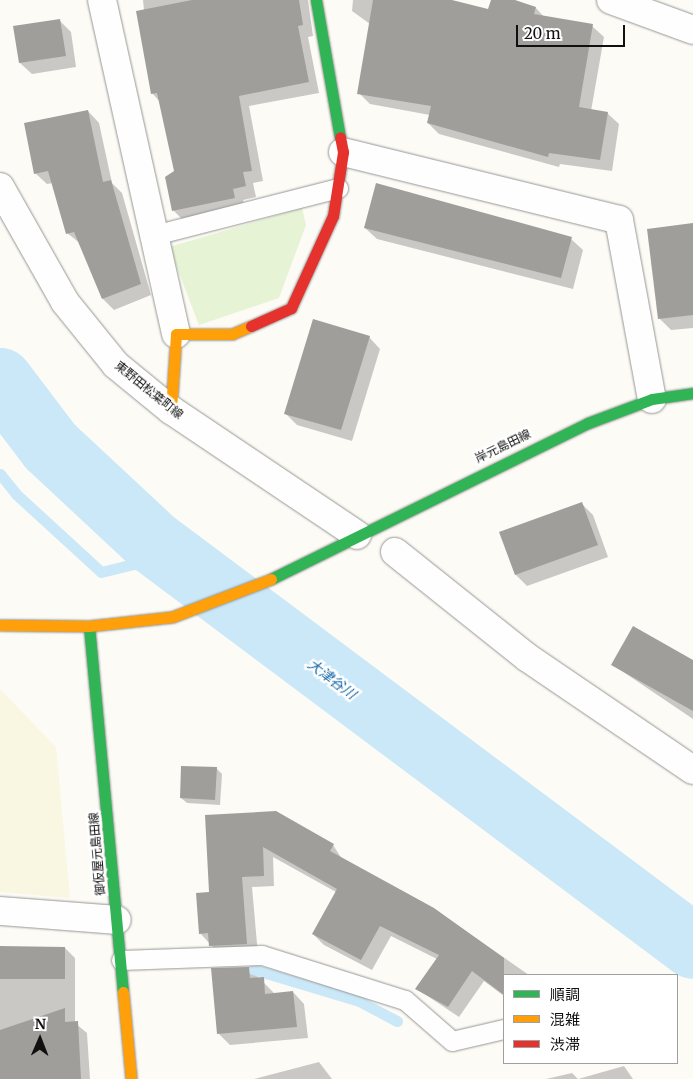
<!DOCTYPE html>
<meta charset="utf-8">
<style>
body{margin:0}
#map{position:relative;width:693px;height:1079px;overflow:hidden;background:#fcfbf6;font-family:Merriweather,"Noto Sans JP",serif}
div>[style]{position:absolute}
.farmland>*{inset:0;background:#f9f7e2}
.green>*{inset:0;background:#e6f3d5}
.shadow>*{inset:0;background:#0003}
.stream>*{height:11px;margin:-5.5px;padding:0 5.5px;transform-origin:5.5px;border-radius:5.5px;background:#cae8f7}
.river>*{height:65px;margin:-32.5px;padding:0 32.5px;transform-origin:32.5px;border-radius:32.5px;background:#cae8f7}
.building>*{inset:0;background:#a09e9b}
.roads{filter:drop-shadow(0 0 1px #969694) drop-shadow(0 0 1px #969694)}
.lane>*{height:19px;margin:-9.5px;padding:0 9.5px;transform-origin:9.5px;border-radius:9.5px;background:#fffefe}
.street>*{height:28px;margin:-14px;padding:0 14px;transform-origin:14px;border-radius:14px;background:#fffefe}
.fast>*{height:11px;margin:-5.5px;padding:0 5.5px;transform-origin:5.5px;border-radius:5.5px;background:#30b455}
.slow>*{height:11px;margin:-5.5px;padding:0 5.5px;transform-origin:5.5px;border-radius:5.5px;background:#ff9f0a}
.jam>*{height:11px;margin:-5.5px;padding:0 5.5px;transform-origin:5.5px;border-radius:5.5px;background:#e5322d}
span{translate:-50% -50%;white-space:nowrap;text-align:center;line-height:1.15;-webkit-text-stroke:5px #fff;paint-order:stroke}
.street-label{font-size:12px;color:#101010}
.water-label{font-size:14px;color:#1367a8;font-style:italic}
.legend{position:absolute;left:503px;top:974px;width:175px;height:90px;box-sizing:border-box;background:#fff;border:1px solid #9f9f9f;margin:0;padding:6px 9px;list-style:none;font-size:15px;color:#101010}
.legend li{display:flex;align-items:center;gap:10px;height:25px}
.legend b{width:25px;border:1px solid #9f9f9f}
.north{position:absolute;left:15px;top:1014px;width:50px;height:50px;-webkit-text-stroke:4px #fff;paint-order:stroke;rotate:1deg;font-size:14px;font-weight:700;line-height:20px;text-align:center;color:#101010}
.north::after{content:'';display:block;margin:auto;width:18px;height:22px;background:#101010;clip-path:polygon(50% 0,100% 100%,50% 72%,0 100%)}
.scale{position:absolute;left:516px;top:25px;width:109px;height:22px;box-sizing:border-box;border:2px solid #101010;border-top:0;padding-left:6px;font-size:15px;line-height:18px;white-space:nowrap;color:#101010;-webkit-text-stroke:4px #fff;paint-order:stroke}
</style>
<div id="map">
<div class="farmland">
<i style="clip-path:polygon(0 689px,56px 747px,70px 898px,0 892px)"></i>
</div>
<div class="green">
<i style="clip-path:polygon(302px 208px,306px 225px,279px 298px,199px 325px,169px 247px)"></i>
</div>
<div class="shadow">
<i style="clip-path:polygon(143px 0,308px 0,313px 36px,308px 37px,319px 93px,249px 106px,263px 181px,253px 183px,256px 197px,243px 200px,245px 209px,185px 222px,174px 211px,176px 172px,160px 102px,152px 93px)"></i>
<i style="clip-path:polygon(353px 0,447px 0,489px 11px,492px 0,512px 0,536px 8px,545px 18px,592px 26px,604px 37px,591px 111px,607px 113px,619px 124px,612px 171px,560px 164px,559px 167px,439px 134px,428px 123px,430px 115px,370px 104px,359px 93px,370px 24px,352px 11px)"></i>
<i style="clip-path:polygon(59px 20px,71px 32px,76px 67px,32px 74px,20px 63px,15px 27px)"></i>
<i style="clip-path:polygon(88px 111px,99px 123px,112px 183px,122px 193px,151px 295px,114px 310px,103px 299px,81px 244px,67px 233px,53px 183px,47px 184px,35px 173px)"></i>
<i style="clip-path:polygon(693px 225px,693px 328px,671px 330px,660px 319px)"></i>
<i style="clip-path:polygon(365px 228px,571px 239px,583px 250px,573px 289px,377px 239px)"></i>
<i style="clip-path:polygon(369px 337px,380px 349px,352px 441px,297px 425px,285px 413px)"></i>
<i style="clip-path:polygon(582px 504px,593px 515px,608px 557px,527px 586px,516px 575px,501px 533px)"></i>
<i style="clip-path:polygon(693px 664px,693px 719px,613px 665px)"></i>
<i style="clip-path:polygon(216px 768px,222px 774px,220px 805px,187px 803px,181px 798px)"></i>
<i style="clip-path:polygon(206px 816px,333px 845px,342px 859px,434px 909px,529px 975px,504px 975px,504px 996px,484px 981px,459px 1017px,417px 989px,437px 959px,391px 936px,372px 970px,324px 945px,313px 934px,336px 892px,273px 857px,274px 886px,252px 887px,258px 955px,221px 956px,200px 933px,210px 893px)"></i>
<i style="clip-path:polygon(0 947px,65px 948px,75px 958px,75px 1023px,87px 1033px,90px 1079px,0 1079px)"></i>
<i style="clip-path:polygon(249px 968px,275px 994px,293px 992px,304px 1004px,308px 1038px,230px 1045px,219px 1034px)"></i>
<i style="clip-path:polygon(319px 1062px,332px 1079px,254px 1079px)"></i>
<i style="clip-path:polygon(624px 1066px,633px 1079px,546px 1079px,572px 1073px,578px 1079px)"></i>
</div>
<div class="stream">
<i style="left:0;top:474px;width:26px;rotate:51deg"></i>
<i style="left:16px;top:494px;width:115px;rotate:42.5deg"></i>
<i style="left:101px;top:572px;width:71px;rotate:-13.8deg"></i>
<i style="left:253px;top:969px;width:111px;rotate:16.8deg"></i>
<i style="left:359px;top:1001px;width:43px;rotate:27.8deg"></i>
</div>
<div class="river">
<i style="left:0;top:380px;width:83px;rotate:52.9deg"></i>
<i style="left:50px;top:446px;width:141px;rotate:43deg"></i>
<i style="left:153px;top:542px;width:674px;rotate:36.8deg"></i>
</div>
<div class="building">
<i style="clip-path:polygon(192px 0,299px 0,303px 25px,298px 26px,309px 82px,239px 96px,252px 171px,243px 172px,246px 186px,233px 189px,235px 198px,172px 211px,165px 177px,174px 171px,157px 93px,151px 94px,136px 11px)"></i>
<i style="clip-path:polygon(373px 0,452px 0,488px 9px,491px 0,515px 0,536px 7px,534px 14px,593px 24px,579px 107px,608px 112px,600px 160px,549px 153px,548px 157px,505px 145px,427px 123px,431px 106px,357px 94px)"></i>
<i style="clip-path:polygon(60px 19px,66px 56px,19px 63px,13px 26px)"></i>
<i style="clip-path:polygon(88px 110px,103px 182px,111px 180px,141px 284px,102px 299px,74px 232px,66px 234px,48px 171px,34px 174px,24px 123px)"></i>
<i style="clip-path:polygon(376px 183px,572px 237px,561px 278px,364px 228px)"></i>
<i style="clip-path:polygon(693px 223px,693px 315px,658px 319px,647px 229px)"></i>
<i style="clip-path:polygon(313px 319px,370px 336px,341px 430px,284px 414px)"></i>
<i style="clip-path:polygon(582px 502px,598px 545px,515px 575px,499px 532px)"></i>
<i style="clip-path:polygon(633px 626px,693px 660px,693px 711px,611px 665px)"></i>
<i style="clip-path:polygon(181px 766px,217px 767px,215px 800px,180px 798px)"></i>
<i style="clip-path:polygon(276px 811px,334px 844px,330px 851px,434px 908px,504px 958px,504px 995px,472px 971px,448px 1007px,415px 989px,439px 955px,380px 926px,361px 960px,312px 934px,337px 889px,263px 847px,264px 876px,242px 877px,247px 944px,209px 946px,208px 933px,199px 934px,196px 893px,209px 892px,205px 815px)"></i>
<i style="clip-path:polygon(0 946px,65px 947px,65px 979px,0 979px)"></i>
<i style="clip-path:polygon(249px 967px,250px 978px,264px 977px,265px 994px,293px 991px,297px 1027px,217px 1034px,211px 968px)"></i>
<i style="clip-path:polygon(65px 1008px,65px 1022px,78px 1021px,81px 1079px,0 1079px,0 1030px)"></i>
</div>
<div class="roads">
<div class="lane">
<i style="left:154px;top:235px;width:190px;rotate:-14.3deg"></i>
<i style="left:121px;top:960px;width:141px;rotate:-2deg"></i>
<i style="left:262px;top:955px;width:150px;rotate:17.5deg"></i>
<i style="left:405px;top:1000px;width:62px;rotate:41.1deg"></i>
<i style="left:452px;top:1041px;width:53px;rotate:-13deg"></i>
</div>
<div class="street">
<i style="left:102px;top:0;width:342px;rotate:77.5deg"></i>
<i style="left:611px;top:0;width:87px;rotate:20.1deg"></i>
<i style="left:343px;top:152px;width:284px;rotate:13.8deg"></i>
<i style="left:619px;top:220px;width:182px;rotate:79.6deg"></i>
<i style="left:0;top:187px;width:132px;rotate:60.5deg"></i>
<i style="left:65px;top:302px;width:81px;rotate:51deg"></i>
<i style="left:116px;top:365px;width:71px;rotate:39.3deg"></i>
<i style="left:171px;top:410px;width:224px;rotate:33.9deg"></i>
<i style="left:395px;top:552px;width:170px;rotate:38.6deg"></i>
<i style="left:528px;top:658px;width:199px;rotate:34.2deg"></i>
<i style="left:0;top:911px;width:117px;rotate:4.4deg"></i>
</div>
<div class="fast">
<i style="left:316px;top:0;width:139px;rotate:80.1deg"></i>
<i style="left:271px;top:579px;width:353px;rotate:-26.2deg"></i>
<i style="left:588px;top:423px;width:68px;rotate:-20.6deg"></i>
<i style="left:652px;top:399px;width:41px;rotate:-8.3deg"></i>
<i style="left:89px;top:626px;width:368px;rotate:84.7deg"></i>
</div>
<div class="slow">
<i style="left:171px;top:410px;width:76px;rotate:-86.2deg"></i>
<i style="left:176px;top:334px;width:56px"></i>
<i style="left:232px;top:334px;width:21px;rotate:-23deg"></i>
<i style="left:0;top:625px;width:89px;rotate:0.6deg"></i>
<i style="left:89px;top:626px;width:83px;rotate:-6.2deg"></i>
<i style="left:172px;top:617px;width:106px;rotate:-21deg"></i>
<i style="left:123px;top:992px;width:87px;rotate:84.7deg"></i>
</div>
<div class="jam">
<i style="left:251px;top:326px;width:44px;rotate:-24.2deg"></i>
<i style="left:291px;top:308px;width:101px;rotate:-65.5deg"></i>
<i style="left:333px;top:216px;width:65px;rotate:-81.1deg"></i>
<i style="left:343px;top:152px;width:15px;rotate:-101deg"></i>
</div>
</div>
<div class="street-label">
<span style="left:149px;top:390px;rotate:39deg">東野田松葉町線</span>
<span style="left:503px;top:446px;rotate:-26deg">岸元島田線</span>
<span style="left:97px;top:854px;rotate:-95deg">御仮屋元島田線</span>
</div>
<div class="water-label">
<span style="left:332px;top:679px;rotate:37deg">大津谷川</span>
</div>
<ul class="legend">
<li><b style="height:6px;background:#30b455"></b>順調</li>
<li><b style="height:6px;background:#ff9f0a"></b>混雑</li>
<li><b style="height:6px;background:#e5322d"></b>渋滞</li>
</ul>
<div class="north">N</div>
<div class="scale">20 m</div>
</div>
